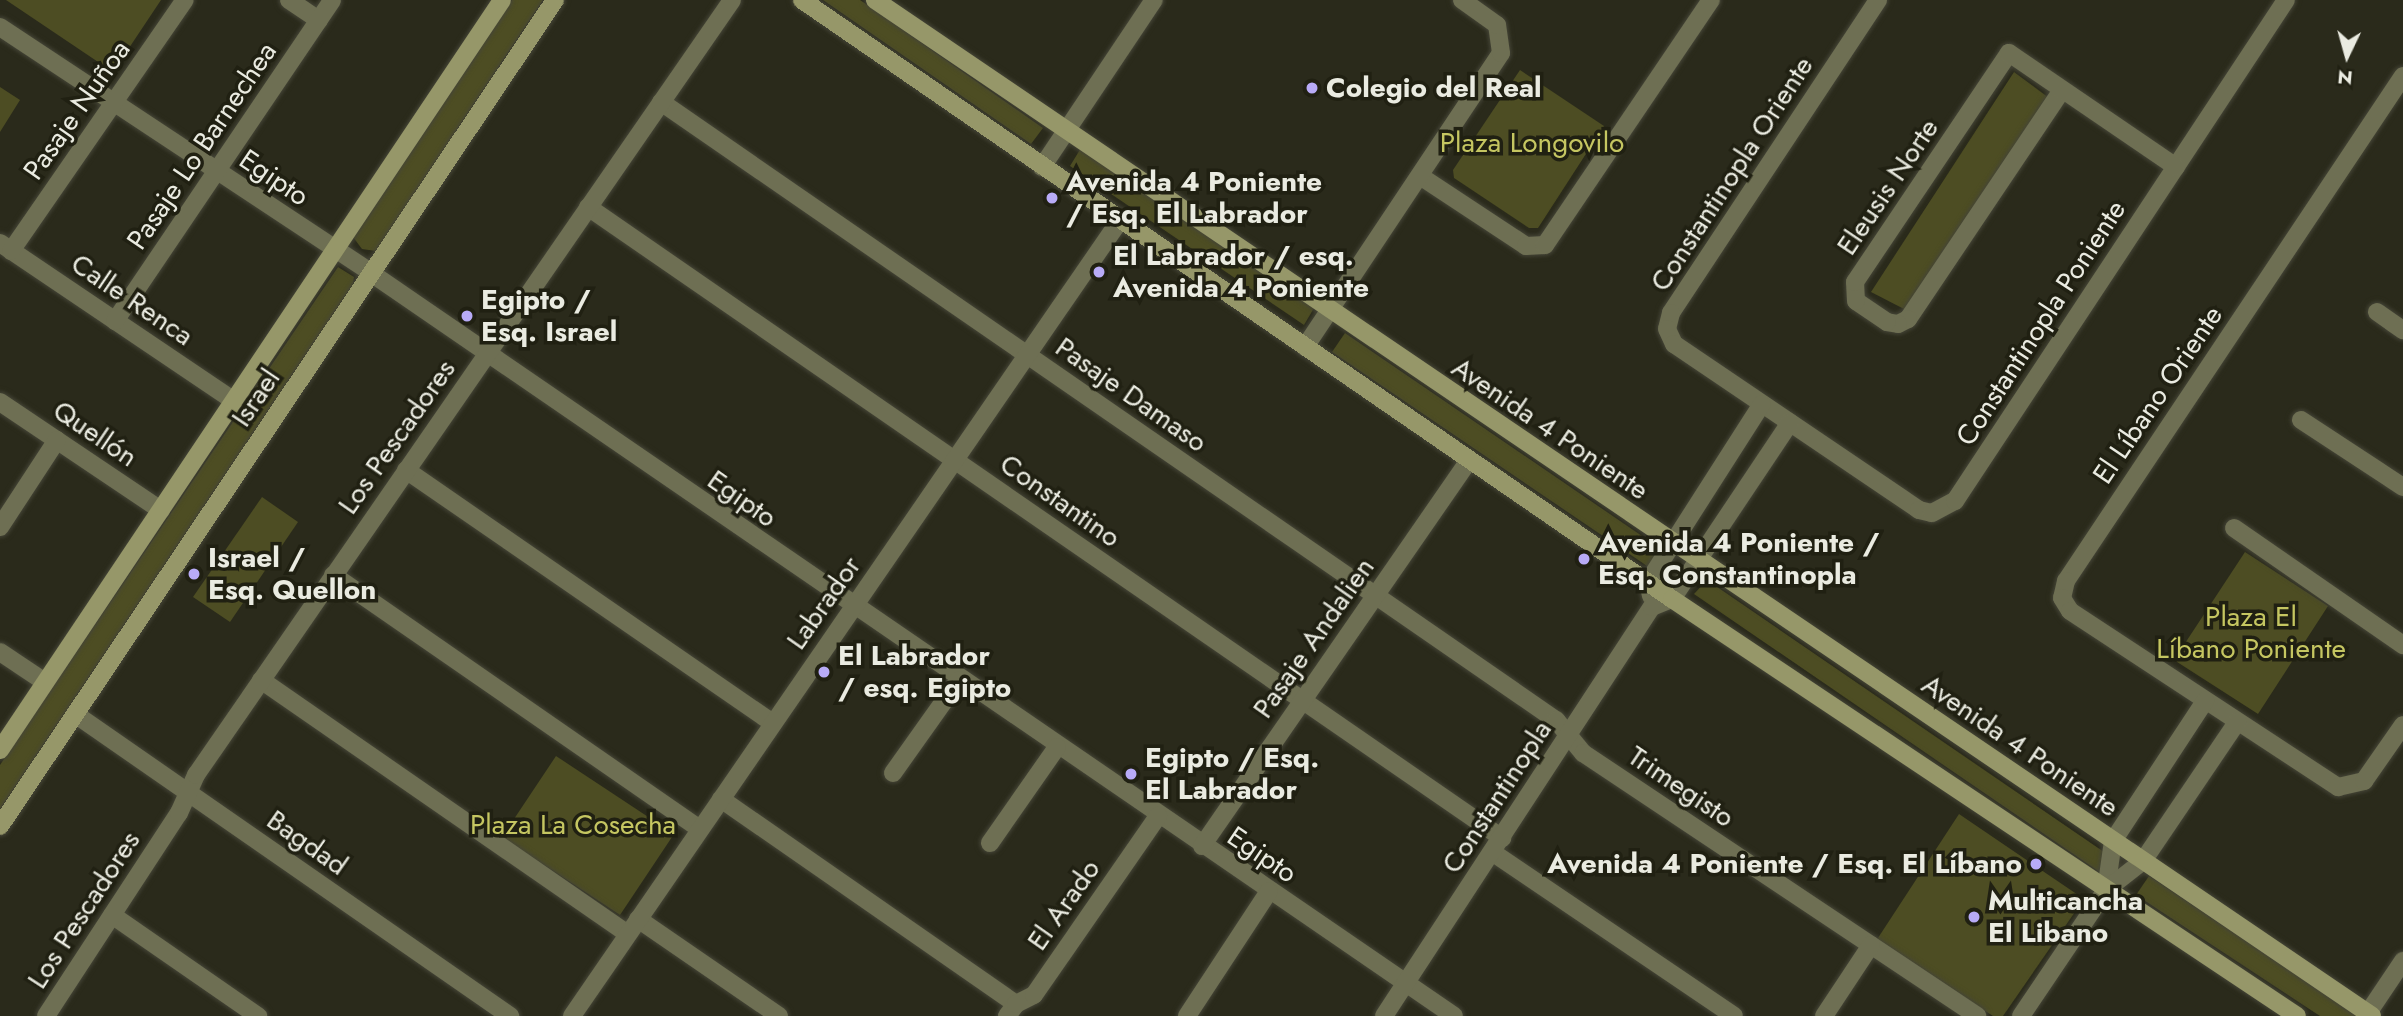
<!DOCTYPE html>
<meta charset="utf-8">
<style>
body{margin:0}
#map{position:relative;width:2403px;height:1016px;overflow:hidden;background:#2a2a1b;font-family:Jost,sans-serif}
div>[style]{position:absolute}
.green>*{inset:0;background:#4d4d23}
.roads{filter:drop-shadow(0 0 2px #454537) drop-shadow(0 0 2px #454537)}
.street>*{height:18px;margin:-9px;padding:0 9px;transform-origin:9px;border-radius:9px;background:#6e6f53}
.secondary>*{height:18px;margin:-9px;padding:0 9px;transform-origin:9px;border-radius:9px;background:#969769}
.dots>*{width:19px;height:19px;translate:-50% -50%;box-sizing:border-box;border:4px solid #202012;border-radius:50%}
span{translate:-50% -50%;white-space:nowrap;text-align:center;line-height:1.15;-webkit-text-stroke:7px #202012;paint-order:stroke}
.poi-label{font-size:28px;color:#eaebe1;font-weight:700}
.left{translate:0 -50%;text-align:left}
.right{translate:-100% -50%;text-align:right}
.street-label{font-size:28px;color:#eaebe1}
.park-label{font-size:28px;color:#c5c661}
.north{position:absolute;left:2312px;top:21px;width:70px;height:70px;-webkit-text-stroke:5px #202012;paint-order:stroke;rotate:185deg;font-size:19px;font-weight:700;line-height:28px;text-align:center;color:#eaebe1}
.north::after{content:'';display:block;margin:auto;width:24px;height:32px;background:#eaebe1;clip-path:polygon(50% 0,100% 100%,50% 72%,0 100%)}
</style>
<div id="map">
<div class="green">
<i style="clip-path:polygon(6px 0,161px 0,113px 72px)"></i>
<i style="clip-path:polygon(512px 0,543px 0,376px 251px,362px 249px,353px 237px)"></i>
<i style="clip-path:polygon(823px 0,860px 0,1043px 128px,1031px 144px)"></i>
<i style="clip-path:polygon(1520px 70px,1604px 126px,1538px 228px,1529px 228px,1454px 178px,1453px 170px)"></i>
<i style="clip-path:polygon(2014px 72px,2049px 98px,1906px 310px,1871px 292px)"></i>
<i style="clip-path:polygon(0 87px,20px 100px,0 132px)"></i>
<i style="clip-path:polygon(1081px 148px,1314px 308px,1304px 325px,1070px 166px)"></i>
<i style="clip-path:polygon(338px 267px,354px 277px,353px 284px,0 809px,0 765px)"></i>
<i style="clip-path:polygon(1345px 333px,1664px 551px,1650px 568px,1332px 352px)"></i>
<i style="clip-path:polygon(262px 497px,298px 522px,230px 622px,193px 597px)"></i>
<i style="clip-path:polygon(2245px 552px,2328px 606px,2258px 714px,2174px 660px)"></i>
<i style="clip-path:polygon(1707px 580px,2104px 852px,2101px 873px,1694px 594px)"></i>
<i style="clip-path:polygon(556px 756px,674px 834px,620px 915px,502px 837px)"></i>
<i style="clip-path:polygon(1959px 814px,2084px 899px,2003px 1016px,1993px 1016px,1876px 941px)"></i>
<i style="clip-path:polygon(2149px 876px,2357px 1016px,2320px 1016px,2136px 895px)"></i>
</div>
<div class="roads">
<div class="street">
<i style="left:289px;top:0;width:36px;rotate:34deg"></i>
<i style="left:1878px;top:0;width:375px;rotate:123.5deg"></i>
<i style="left:1671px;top:313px;width:16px;rotate:104deg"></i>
<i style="left:1667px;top:329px;width:17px;rotate:65deg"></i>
<i style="left:1674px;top:344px;width:296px;rotate:34.1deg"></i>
<i style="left:1919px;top:510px;width:13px;rotate:13deg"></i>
<i style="left:1932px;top:513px;width:26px;rotate:-28deg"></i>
<i style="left:1955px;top:501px;width:600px;rotate:-56.55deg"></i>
<i style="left:0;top:27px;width:445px;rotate:33.5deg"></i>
<i style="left:371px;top:273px;width:1313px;rotate:34.45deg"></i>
<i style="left:2403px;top:76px;width:607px;rotate:123.72deg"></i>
<i style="left:2066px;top:581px;width:17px;rotate:103deg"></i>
<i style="left:2062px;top:598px;width:15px;rotate:58deg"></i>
<i style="left:2070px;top:611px;width:321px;rotate:33.3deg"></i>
<i style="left:2338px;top:787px;width:27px;rotate:-13deg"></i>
<i style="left:2364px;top:781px;width:68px;rotate:-55.1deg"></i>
<i style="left:2062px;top:90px;width:276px;rotate:123.9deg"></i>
<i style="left:1908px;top:319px;width:11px;rotate:153deg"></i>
<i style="left:1898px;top:324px;width:11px;rotate:-170deg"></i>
<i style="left:1887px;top:322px;width:37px;rotate:-146deg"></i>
<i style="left:1856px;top:301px;width:19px;rotate:-93deg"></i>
<i style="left:1855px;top:282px;width:276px;rotate:-56.1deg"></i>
<i style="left:2009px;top:53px;width:202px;rotate:34.3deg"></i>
<i style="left:661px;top:102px;width:1088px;rotate:34.63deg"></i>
<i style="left:1556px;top:720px;width:43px;rotate:50.7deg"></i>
<i style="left:1583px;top:753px;width:474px;rotate:33.7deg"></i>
<i style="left:1042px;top:167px;width:201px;rotate:-56.2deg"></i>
<i style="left:1420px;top:176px;width:127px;rotate:33.4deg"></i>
<i style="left:1526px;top:246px;width:19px;rotate:-3deg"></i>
<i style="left:1545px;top:245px;width:296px;rotate:-55.9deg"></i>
<i style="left:588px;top:207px;width:1111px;rotate:34.62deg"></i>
<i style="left:0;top:243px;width:282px;rotate:34deg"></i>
<i style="left:11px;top:251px;width:305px;rotate:-55.3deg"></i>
<i style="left:2377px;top:312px;width:32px;rotate:35deg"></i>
<i style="left:115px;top:321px;width:387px;rotate:-55.9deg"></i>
<i style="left:1305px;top:347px;width:353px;rotate:-56.3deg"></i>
<i style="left:1501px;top:53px;width:28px;rotate:-98deg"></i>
<i style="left:1497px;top:25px;width:43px;rotate:-144.5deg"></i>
<i style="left:0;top:402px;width:194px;rotate:33.9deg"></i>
<i style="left:2301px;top:420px;width:122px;rotate:33.3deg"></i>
<i style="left:406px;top:470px;width:446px;rotate:34.6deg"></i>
<i style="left:0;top:527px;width:104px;rotate:-56.8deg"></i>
<i style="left:2234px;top:528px;width:206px;rotate:34.7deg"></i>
<i style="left:333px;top:575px;width:446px;rotate:34.7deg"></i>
<i style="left:1651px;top:596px;width:14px;rotate:-102deg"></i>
<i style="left:1648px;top:582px;width:211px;rotate:-57.4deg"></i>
<i style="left:0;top:652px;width:54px;rotate:33.7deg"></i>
<i style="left:261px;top:680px;width:446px;rotate:34.7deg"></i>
<i style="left:75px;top:714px;width:530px;rotate:34.77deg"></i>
<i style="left:893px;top:773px;width:114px;rotate:-54.6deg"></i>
<i style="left:721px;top:799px;width:359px;rotate:34.8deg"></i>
<i style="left:990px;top:843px;width:117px;rotate:-55.1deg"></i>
<i style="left:1202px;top:846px;width:469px;rotate:-55.3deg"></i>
<i style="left:1492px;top:852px;width:292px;rotate:34.1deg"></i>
<i style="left:2106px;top:890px;width:49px;rotate:-81.9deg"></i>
<i style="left:2113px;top:841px;width:168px;rotate:-56.7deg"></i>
<i style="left:112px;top:915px;width:178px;rotate:34.7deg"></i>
<i style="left:638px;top:919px;width:171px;rotate:34.5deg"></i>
<i style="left:2368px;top:1013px;width:63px;rotate:-56.1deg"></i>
<i style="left:46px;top:1016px;width:243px;rotate:-56.8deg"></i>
<i style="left:179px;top:813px;width:42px;rotate:-65.9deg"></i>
<i style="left:196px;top:775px;width:942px;rotate:-55.33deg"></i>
<i style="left:572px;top:1016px;width:966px;rotate:-55.45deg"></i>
<i style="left:1007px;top:1016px;width:15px;rotate:-53deg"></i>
<i style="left:1016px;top:1004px;width:20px;rotate:-27deg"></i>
<i style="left:1034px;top:995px;width:218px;rotate:-55.3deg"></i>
<i style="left:1187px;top:1016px;width:149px;rotate:-56.7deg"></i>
<i style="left:1384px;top:1016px;width:489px;rotate:-56.8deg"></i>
<i style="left:1652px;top:607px;width:22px;rotate:-22deg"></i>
<i style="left:1672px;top:599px;width:212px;rotate:-56.2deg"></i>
<i style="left:1824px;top:1016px;width:85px;rotate:-56.5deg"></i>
<i style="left:2021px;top:1016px;width:152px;rotate:-56deg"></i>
<i style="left:2106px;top:890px;width:47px;rotate:-38.1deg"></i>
<i style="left:2143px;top:861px;width:168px;rotate:-55.9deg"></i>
</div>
<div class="secondary">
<i style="left:802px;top:0;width:1056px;rotate:34.55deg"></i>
<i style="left:1672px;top:599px;width:751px;rotate:33.71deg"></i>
<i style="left:875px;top:0;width:1809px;rotate:34.16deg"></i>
<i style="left:0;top:750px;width:902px;rotate:-56.2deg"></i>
<i style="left:0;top:826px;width:995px;rotate:-56.1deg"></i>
</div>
</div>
<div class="dots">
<i style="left:1312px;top:88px;background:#b8abf7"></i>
<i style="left:1052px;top:198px;background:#b8abf7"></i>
<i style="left:1099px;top:272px;background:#b8abf7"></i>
<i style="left:467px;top:316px;background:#b8abf7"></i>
<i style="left:1584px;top:559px;background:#b8abf7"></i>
<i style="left:194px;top:574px;background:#b8abf7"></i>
<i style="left:824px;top:672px;background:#b8abf7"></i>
<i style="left:1131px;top:774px;background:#b8abf7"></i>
<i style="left:2036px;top:864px;background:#b8abf7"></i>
<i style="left:1974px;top:917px;background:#b8abf7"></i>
</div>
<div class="poi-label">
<span class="left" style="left:1326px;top:88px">Colegio del Real</span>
<span class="left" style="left:1066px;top:198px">Avenida 4 Poniente<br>/ Esq. El Labrador</span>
<span class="left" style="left:1113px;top:272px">El Labrador / esq.<br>Avenida 4 Poniente</span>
<span class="left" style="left:481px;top:316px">Egipto /<br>Esq. Israel</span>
<span class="left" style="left:1598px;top:559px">Avenida 4 Poniente /<br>Esq. Constantinopla</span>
<span class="left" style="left:208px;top:574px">Israel /<br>Esq. Quellon</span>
<span class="left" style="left:838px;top:672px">El Labrador<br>/ esq. Egipto</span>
<span class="left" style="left:1145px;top:774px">Egipto / Esq.<br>El Labrador</span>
<span class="right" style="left:2022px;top:864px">Avenida 4 Poniente / Esq. El Líbano</span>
<span class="left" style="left:1988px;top:917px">Multicancha<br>El Libano</span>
</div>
<div class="street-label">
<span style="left:77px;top:110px;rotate:-55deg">Pasaje Nuñoa</span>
<span style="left:202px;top:146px;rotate:-56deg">Pasaje Lo Barnechea</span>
<span style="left:1732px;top:174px;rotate:-57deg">Constantinopla Oriente</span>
<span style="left:274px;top:178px;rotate:34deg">Egipto</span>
<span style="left:1888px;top:187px;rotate:-56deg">Eleusis Norte</span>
<span style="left:132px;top:300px;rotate:34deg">Calle Renca</span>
<span style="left:2041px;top:323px;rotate:-57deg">Constantinopla Poniente</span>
<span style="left:1131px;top:395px;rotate:35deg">Pasaje Damaso</span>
<span style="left:2158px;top:395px;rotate:-56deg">El Líbano Oriente</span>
<span style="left:256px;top:398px;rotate:-56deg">Israel</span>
<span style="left:1550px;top:429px;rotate:34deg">Avenida 4 Poniente</span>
<span style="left:95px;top:434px;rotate:34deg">Quellón</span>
<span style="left:397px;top:437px;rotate:-55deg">Los Pescadores</span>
<span style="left:742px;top:499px;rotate:35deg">Egipto</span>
<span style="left:1060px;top:501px;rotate:35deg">Constantino</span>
<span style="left:824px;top:603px;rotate:-55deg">Labrador</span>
<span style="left:1314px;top:638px;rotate:-55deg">Pasaje Andalien</span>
<span style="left:2020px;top:746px;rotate:34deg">Avenida 4 Poniente</span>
<span style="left:1681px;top:787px;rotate:34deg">Trimegisto</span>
<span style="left:1497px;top:797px;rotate:-57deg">Constantinopla</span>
<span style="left:307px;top:843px;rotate:35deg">Bagdad</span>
<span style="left:1262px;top:855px;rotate:34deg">Egipto</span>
<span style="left:1064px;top:905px;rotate:-55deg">El Arado</span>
<span style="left:84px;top:910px;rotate:-57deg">Los Pescadores</span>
</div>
<div class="park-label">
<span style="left:1532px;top:143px">Plaza Longovilo</span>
<span style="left:2251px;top:633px">Plaza El<br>Líbano Poniente</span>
<span style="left:573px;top:825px">Plaza La Cosecha</span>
</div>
<div class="north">N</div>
</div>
